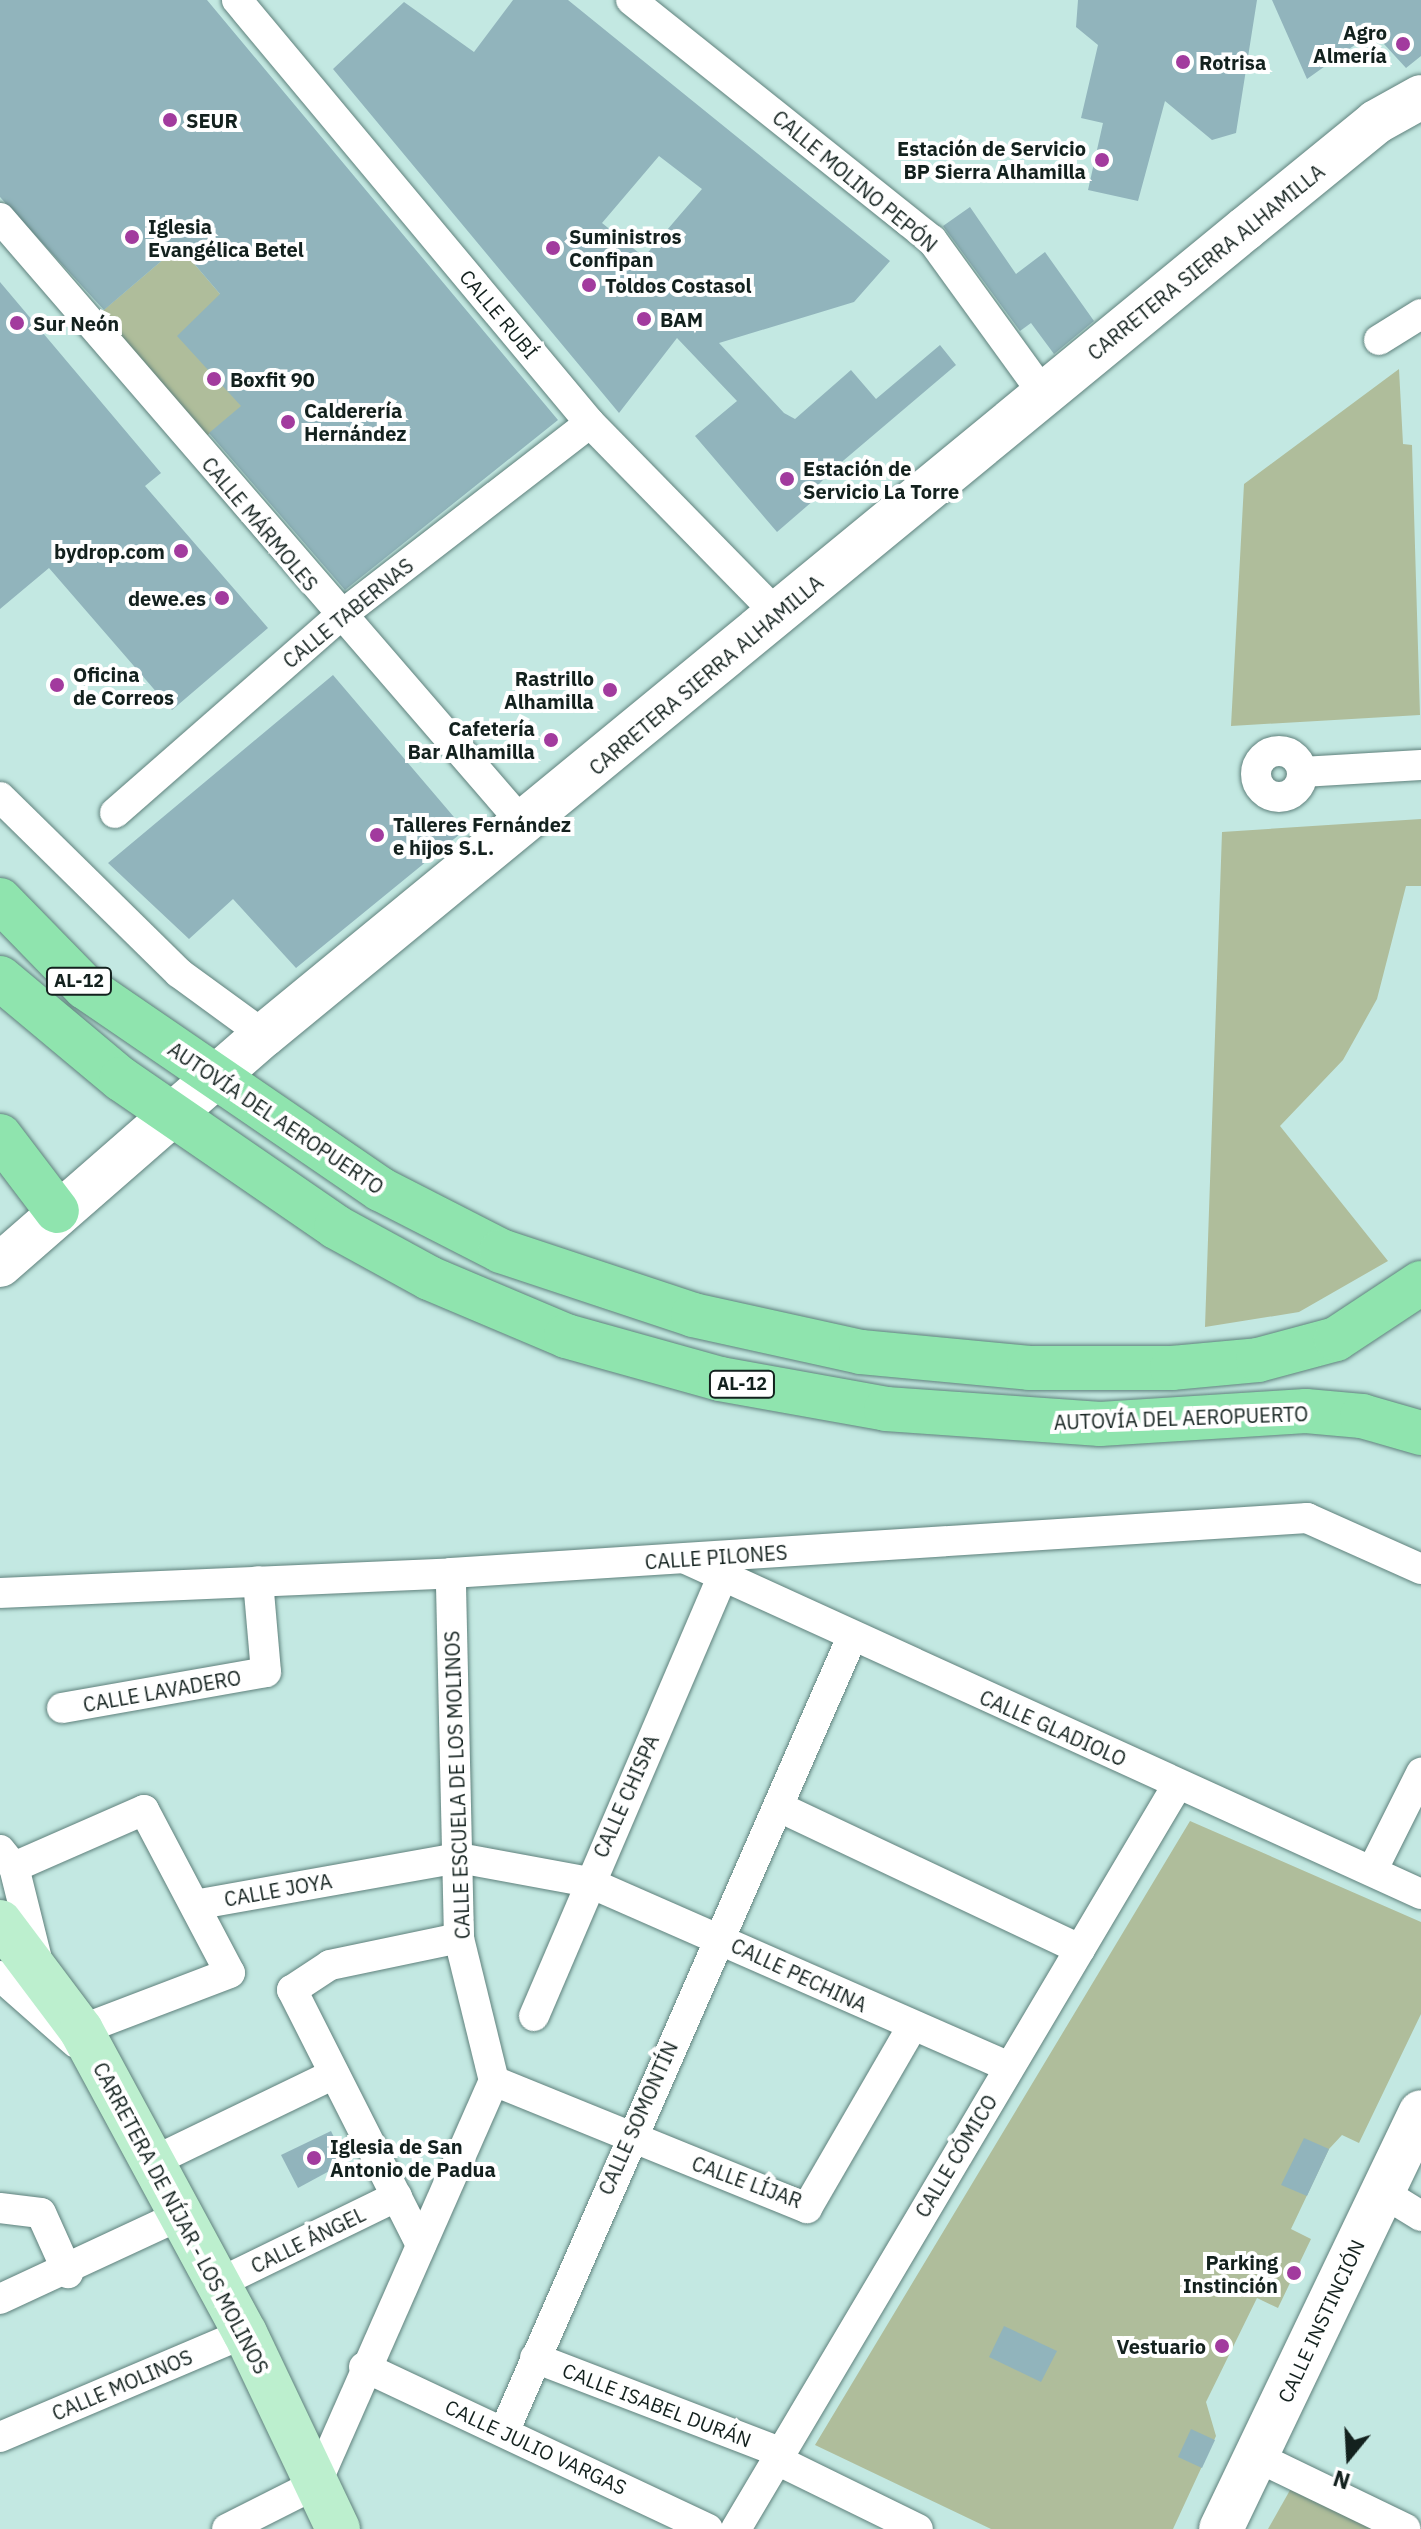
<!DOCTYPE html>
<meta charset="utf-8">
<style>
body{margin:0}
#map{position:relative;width:1421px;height:2529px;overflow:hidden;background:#c3e8e2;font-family:"IBM Plex Sans",sans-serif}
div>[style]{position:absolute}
.green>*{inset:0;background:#afbd9b}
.building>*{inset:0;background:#91b4bc}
.roads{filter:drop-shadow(0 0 2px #5f817c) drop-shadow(0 0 2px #5f817c)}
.street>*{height:30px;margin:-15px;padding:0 15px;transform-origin:15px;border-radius:15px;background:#fff}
.street>.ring{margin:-15px;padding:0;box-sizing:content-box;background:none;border:30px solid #fff;border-radius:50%}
.secondary>*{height:44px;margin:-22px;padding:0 22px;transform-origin:22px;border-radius:22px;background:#fff}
.primary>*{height:44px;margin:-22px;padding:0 22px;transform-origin:22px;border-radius:22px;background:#bcefce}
.highway>*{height:44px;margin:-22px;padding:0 22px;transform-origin:22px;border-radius:22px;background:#8fe4ae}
.dots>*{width:22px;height:22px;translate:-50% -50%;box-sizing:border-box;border:4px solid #fff;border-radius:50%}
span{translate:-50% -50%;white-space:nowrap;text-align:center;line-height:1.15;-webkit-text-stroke:8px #fff;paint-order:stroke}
.shield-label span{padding:2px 6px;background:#fff;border:2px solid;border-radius:6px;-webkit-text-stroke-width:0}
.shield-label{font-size:18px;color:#13211e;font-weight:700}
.poi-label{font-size:20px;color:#13211e;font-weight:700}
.right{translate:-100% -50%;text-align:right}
.left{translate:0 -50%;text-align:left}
.street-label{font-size:20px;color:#13211e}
.north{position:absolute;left:1309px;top:2417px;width:80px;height:80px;-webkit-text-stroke:6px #fff;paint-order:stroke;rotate:198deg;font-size:22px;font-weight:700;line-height:32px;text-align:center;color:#13211e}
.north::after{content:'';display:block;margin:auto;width:28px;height:36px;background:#13211e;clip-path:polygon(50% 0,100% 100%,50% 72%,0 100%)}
</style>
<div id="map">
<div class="green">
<i style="clip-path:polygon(179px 246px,220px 294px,344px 320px,204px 438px,99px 314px)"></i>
<i style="clip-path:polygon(1399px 369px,1403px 444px,1412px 445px,1420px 715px,1231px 726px,1244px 484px)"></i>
<i style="clip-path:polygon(1421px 819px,1421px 886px,1406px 886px,1377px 999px,1343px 1060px,1280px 1126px,1388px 1261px,1299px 1312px,1205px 1327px,1222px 832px)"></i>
<i style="clip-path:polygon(1190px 1821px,1421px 1922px,1421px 2014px,1359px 2143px,1342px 2135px,1329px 2149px,1291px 2229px,1311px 2239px,1278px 2308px,1257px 2298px,1206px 2402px,1216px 2436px,1173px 2529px,991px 2529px,815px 2445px)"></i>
<i style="clip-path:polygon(1298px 2476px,1406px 2529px,1268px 2529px)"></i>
</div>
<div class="building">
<i style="clip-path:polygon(0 0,207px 0,558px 420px,345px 590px,209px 433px,241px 406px,177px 336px,220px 294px,179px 246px,104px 310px,0 197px)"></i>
<i style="clip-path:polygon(evenodd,513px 0,568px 0,890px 261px,854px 302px,719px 343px,784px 413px,795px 419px,851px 370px,876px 399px,940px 345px,956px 365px,837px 466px,809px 494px,814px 500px,777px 532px,695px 436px,737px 401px,677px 338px,619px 413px,333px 69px,404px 2px,474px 52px,513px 0,659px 156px,702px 189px,644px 257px,602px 223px,659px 156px)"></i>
<i style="clip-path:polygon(1078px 0,1257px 0,1236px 133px,1212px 140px,1165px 101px,1138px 201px,1088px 190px,1103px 123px,1081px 118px,1098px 45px,1076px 27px)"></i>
<i style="clip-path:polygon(1272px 0,1421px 0,1421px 56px,1406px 68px,1373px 32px,1307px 79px)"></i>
<i style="clip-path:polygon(970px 207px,1016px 274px,1045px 252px,1094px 321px,1054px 354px,1031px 323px,1020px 331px,943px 226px)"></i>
<i style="clip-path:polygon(0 282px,161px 473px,145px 486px,268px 628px,172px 710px,49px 568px,0 609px)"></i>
<i style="clip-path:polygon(333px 675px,465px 830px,296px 968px,233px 899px,189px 939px,108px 863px)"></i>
<i style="clip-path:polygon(331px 2131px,346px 2162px,298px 2188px,281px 2155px)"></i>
<i style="clip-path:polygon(1304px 2138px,1329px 2149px,1307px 2196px,1281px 2185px)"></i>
<i style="clip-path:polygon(1004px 2326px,1057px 2351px,1041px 2382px,989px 2357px)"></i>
<i style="clip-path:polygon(1191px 2429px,1215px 2440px,1202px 2468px,1178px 2457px)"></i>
</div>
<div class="roads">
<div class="street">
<i style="left:237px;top:0;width:551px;rotate:50.15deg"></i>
<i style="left:590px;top:423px;width:267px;rotate:45.6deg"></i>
<i style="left:631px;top:0;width:385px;rotate:38.6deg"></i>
<i style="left:932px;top:240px;width:191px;rotate:54.1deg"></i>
<i style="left:0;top:218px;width:803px;rotate:49.19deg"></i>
<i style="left:1379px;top:340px;width:49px;rotate:-31.8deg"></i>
<i class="ring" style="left:1256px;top:751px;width:16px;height:16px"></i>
<i style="left:1302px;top:772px;width:119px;rotate:-3.4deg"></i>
<i style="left:0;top:797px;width:251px;rotate:44.5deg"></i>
<i style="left:179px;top:973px;width:105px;rotate:36.1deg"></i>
<i style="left:115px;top:813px;width:298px;rotate:-41.2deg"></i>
<i style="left:339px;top:617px;width:317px;rotate:-37.7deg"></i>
<i style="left:686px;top:1559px;width:808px;rotate:24.5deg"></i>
<i style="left:0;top:1593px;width:451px;rotate:-2.5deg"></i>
<i style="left:451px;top:1573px;width:858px;rotate:-3.68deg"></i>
<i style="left:1307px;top:1518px;width:125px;rotate:24.1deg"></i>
<i style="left:62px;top:1708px;width:207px;rotate:-10deg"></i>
<i style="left:266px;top:1672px;width:91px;rotate:-95deg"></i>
<i style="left:779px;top:1807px;width:333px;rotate:25.3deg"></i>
<i style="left:0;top:1850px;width:22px;rotate:51deg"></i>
<i style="left:14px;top:1867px;width:95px;rotate:76deg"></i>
<i style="left:14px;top:1867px;width:142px;rotate:-23.7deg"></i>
<i style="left:144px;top:1810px;width:184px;rotate:62.2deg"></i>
<i style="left:230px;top:1973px;width:160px;rotate:159.1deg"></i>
<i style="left:1372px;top:1871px;width:110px;rotate:-63.4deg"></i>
<i style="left:200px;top:1904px;width:263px;rotate:-10.1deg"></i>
<i style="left:459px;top:1858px;width:131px;rotate:10.5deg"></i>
<i style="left:588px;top:1882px;width:460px;rotate:23.7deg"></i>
<i style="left:0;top:1976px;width:101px;rotate:41.4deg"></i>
<i style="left:534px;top:2016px;width:477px;rotate:-66.8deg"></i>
<i style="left:494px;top:2081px;width:338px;rotate:22.1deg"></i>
<i style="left:807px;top:2208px;width:209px;rotate:-59.9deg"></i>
<i style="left:154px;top:2161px;width:200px;rotate:-25.8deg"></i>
<i style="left:1382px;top:2192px;width:46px;rotate:31.6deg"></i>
<i style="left:0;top:2208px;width:41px;rotate:7deg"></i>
<i style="left:41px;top:2213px;width:66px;rotate:65.8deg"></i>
<i style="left:421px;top:2245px;width:286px;rotate:-116.8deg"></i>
<i style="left:292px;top:1990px;width:45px;rotate:-33.3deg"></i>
<i style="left:330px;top:1965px;width:132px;rotate:-11.8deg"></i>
<i style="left:219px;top:2283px;width:198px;rotate:-26deg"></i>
<i style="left:0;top:2299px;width:202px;rotate:-24.9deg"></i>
<i style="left:535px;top:2358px;width:262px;rotate:21deg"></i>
<i style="left:364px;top:2367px;width:380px;rotate:25.2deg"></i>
<i style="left:504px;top:2432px;width:868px;rotate:-66.36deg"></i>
<i style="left:0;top:2437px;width:266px;rotate:-23deg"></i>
<i style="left:1257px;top:2457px;width:165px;rotate:25.8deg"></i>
<i style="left:775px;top:2459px;width:159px;rotate:26.1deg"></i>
<i style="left:227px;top:2529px;width:100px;rotate:-26.8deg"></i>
<i style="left:316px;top:2484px;width:441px;rotate:-66.2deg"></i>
<i style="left:494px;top:2081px;width:147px;rotate:-103.8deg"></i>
<i style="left:459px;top:1938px;width:365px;rotate:-91.3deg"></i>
<i style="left:736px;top:2529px;width:866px;rotate:-59.32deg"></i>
</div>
<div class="secondary">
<i style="left:0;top:1265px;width:350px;rotate:-41.1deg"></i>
<i style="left:264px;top:1035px;width:1270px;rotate:-39.41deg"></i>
<i style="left:1245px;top:229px;width:169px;rotate:-39.2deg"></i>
<i style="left:1376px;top:122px;width:51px;rotate:-29.1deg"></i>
<i style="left:1221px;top:2529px;width:462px;rotate:-64.4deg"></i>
</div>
<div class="primary">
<i style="left:0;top:1922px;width:135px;rotate:53.1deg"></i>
<i style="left:81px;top:2030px;width:345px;rotate:61.6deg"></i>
<i style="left:245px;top:2333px;width:217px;rotate:64.6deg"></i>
</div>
<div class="highway">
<i style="left:0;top:900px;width:122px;rotate:45.7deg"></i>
<i style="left:85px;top:987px;width:358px;rotate:34.4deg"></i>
<i style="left:380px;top:1189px;width:136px;rotate:27.1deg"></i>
<i style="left:501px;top:1251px;width:202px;rotate:18.4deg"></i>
<i style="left:693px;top:1315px;width:172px;rotate:12.4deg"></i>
<i style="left:861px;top:1352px;width:169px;rotate:5.4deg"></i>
<i style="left:1029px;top:1368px;width:143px"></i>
<i style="left:1172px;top:1368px;width:86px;rotate:-5.3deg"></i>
<i style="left:1258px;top:1360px;width:81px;rotate:-15.1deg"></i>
<i style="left:1336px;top:1339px;width:102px;rotate:-33.4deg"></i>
<i style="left:0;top:978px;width:158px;rotate:39.9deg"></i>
<i style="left:121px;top:1079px;width:261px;rotate:34.5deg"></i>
<i style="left:336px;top:1227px;width:106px;rotate:28.7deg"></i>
<i style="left:429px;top:1278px;width:149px;rotate:22.9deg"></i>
<i style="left:566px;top:1336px;width:160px;rotate:15.6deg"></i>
<i style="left:720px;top:1379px;width:169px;rotate:10.2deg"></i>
<i style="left:886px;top:1409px;width:215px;rotate:4deg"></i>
<i style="left:1100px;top:1424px;width:206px;rotate:-3.6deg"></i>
<i style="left:1306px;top:1411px;width:56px;rotate:5.1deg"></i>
<i style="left:1362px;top:1416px;width:61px;rotate:16.1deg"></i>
<i style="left:0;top:1136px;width:94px;rotate:52.8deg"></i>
</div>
</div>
<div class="dots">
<i style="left:1403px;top:44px;background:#a23b9e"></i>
<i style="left:1183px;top:62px;background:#a23b9e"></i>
<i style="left:170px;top:120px;background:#a23b9e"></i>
<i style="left:1102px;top:160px;background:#a23b9e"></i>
<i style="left:132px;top:237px;background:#a23b9e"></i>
<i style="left:553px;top:248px;background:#a23b9e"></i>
<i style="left:589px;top:285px;background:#a23b9e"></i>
<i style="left:644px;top:319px;background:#a23b9e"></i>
<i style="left:17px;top:323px;background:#a23b9e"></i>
<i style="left:214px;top:379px;background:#a23b9e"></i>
<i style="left:288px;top:422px;background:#a23b9e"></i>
<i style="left:787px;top:479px;background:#a23b9e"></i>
<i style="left:181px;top:551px;background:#a23b9e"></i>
<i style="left:222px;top:598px;background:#a23b9e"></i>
<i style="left:57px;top:685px;background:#a23b9e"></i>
<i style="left:610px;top:690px;background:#a23b9e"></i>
<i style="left:551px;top:740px;background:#a23b9e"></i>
<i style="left:377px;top:835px;background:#a23b9e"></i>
<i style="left:314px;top:2158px;background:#a23b9e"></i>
<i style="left:1294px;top:2273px;background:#a23b9e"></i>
<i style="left:1222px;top:2346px;background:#a23b9e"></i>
</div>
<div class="shield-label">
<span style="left:79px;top:981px">AL-12</span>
<span style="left:742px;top:1384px">AL-12</span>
</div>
<div class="poi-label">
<span class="right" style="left:1387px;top:44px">Agro<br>Almería</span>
<span class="left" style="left:1199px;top:62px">Rotrisa</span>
<span class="left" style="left:186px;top:120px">SEUR</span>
<span class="right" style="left:1086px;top:160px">Estación de Servicio<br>BP Sierra Alhamilla</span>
<span class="left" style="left:148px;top:238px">Iglesia<br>Evangélica Betel</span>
<span class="left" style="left:569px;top:248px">Suministros<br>Confipan</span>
<span class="left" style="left:605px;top:285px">Toldos Costasol</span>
<span class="left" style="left:660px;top:319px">BAM</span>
<span class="left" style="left:33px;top:323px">Sur Neón</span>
<span class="left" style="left:230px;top:379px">Boxfit 90</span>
<span class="left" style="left:304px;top:422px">Calderería<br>Hernández</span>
<span class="left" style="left:803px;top:480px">Estación de<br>Servicio La Torre</span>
<span class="right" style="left:165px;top:551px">bydrop.com</span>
<span class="right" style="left:206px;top:598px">dewe.es</span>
<span class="left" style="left:73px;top:686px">Oficina<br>de Correos</span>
<span class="right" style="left:594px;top:690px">Rastrillo<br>Alhamilla</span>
<span class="right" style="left:535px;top:740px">Cafetería<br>Bar Alhamilla</span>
<span class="left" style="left:393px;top:836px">Talleres Fernández<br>e hijos S.L.</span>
<span class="left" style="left:330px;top:2158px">Iglesia de San<br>Antonio de Padua</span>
<span class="right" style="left:1278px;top:2274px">Parking<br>Instinción</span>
<span class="right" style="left:1206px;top:2346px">Vestuario</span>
</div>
<div class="street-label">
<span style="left:855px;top:181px;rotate:40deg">CALLE MOLINO PEPÓN</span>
<span style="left:1206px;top:262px;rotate:-39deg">CARRETERA SIERRA ALHAMILLA</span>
<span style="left:499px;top:314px;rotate:50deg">CALLE RUBÍ</span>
<span style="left:260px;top:524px;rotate:50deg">CALLE MÁRMOLES</span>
<span style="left:348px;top:613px;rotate:-39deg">CALLE TABERNAS</span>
<span style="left:706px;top:675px;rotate:-40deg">CARRETERA SIERRA ALHAMILLA</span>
<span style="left:276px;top:1118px;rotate:34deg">AUTOVÍA DEL AEROPUERTO</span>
<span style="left:1181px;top:1418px;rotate:-2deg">AUTOVÍA DEL AEROPUERTO</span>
<span style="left:716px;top:1557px;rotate:-4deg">CALLE PILONES</span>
<span style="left:162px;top:1691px;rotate:-10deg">CALLE LAVADERO</span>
<span style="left:1053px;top:1728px;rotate:24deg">CALLE GLADIOLO</span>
<span style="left:457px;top:1785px;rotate:-92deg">CALLE ESCUELA DE LOS MOLINOS</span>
<span style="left:626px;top:1796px;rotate:-66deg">CALLE CHISPA</span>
<span style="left:278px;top:1890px;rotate:-10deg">CALLE JOYA</span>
<span style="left:799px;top:1975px;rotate:25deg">CALLE PECHINA</span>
<span style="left:638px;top:2118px;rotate:-66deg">CALLE SOMONTÍN</span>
<span style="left:956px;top:2156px;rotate:-59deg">CALLE CÓMICO</span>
<span style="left:747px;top:2182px;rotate:20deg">CALLE LÍJAR</span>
<span style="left:181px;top:2218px;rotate:62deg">CARRETERA DE NÍJAR - LOS MOLINOS</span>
<span style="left:308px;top:2240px;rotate:-26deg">CALLE ÁNGEL</span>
<span style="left:1321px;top:2321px;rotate:-65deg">CALLE INSTINCIÓN</span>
<span style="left:122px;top:2385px;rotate:-23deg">CALLE MOLINOS</span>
<span style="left:657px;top:2405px;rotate:21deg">CALLE ISABEL DURÁN</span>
<span style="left:536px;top:2447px;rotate:25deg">CALLE JULIO VARGAS</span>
</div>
<div class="north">N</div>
</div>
